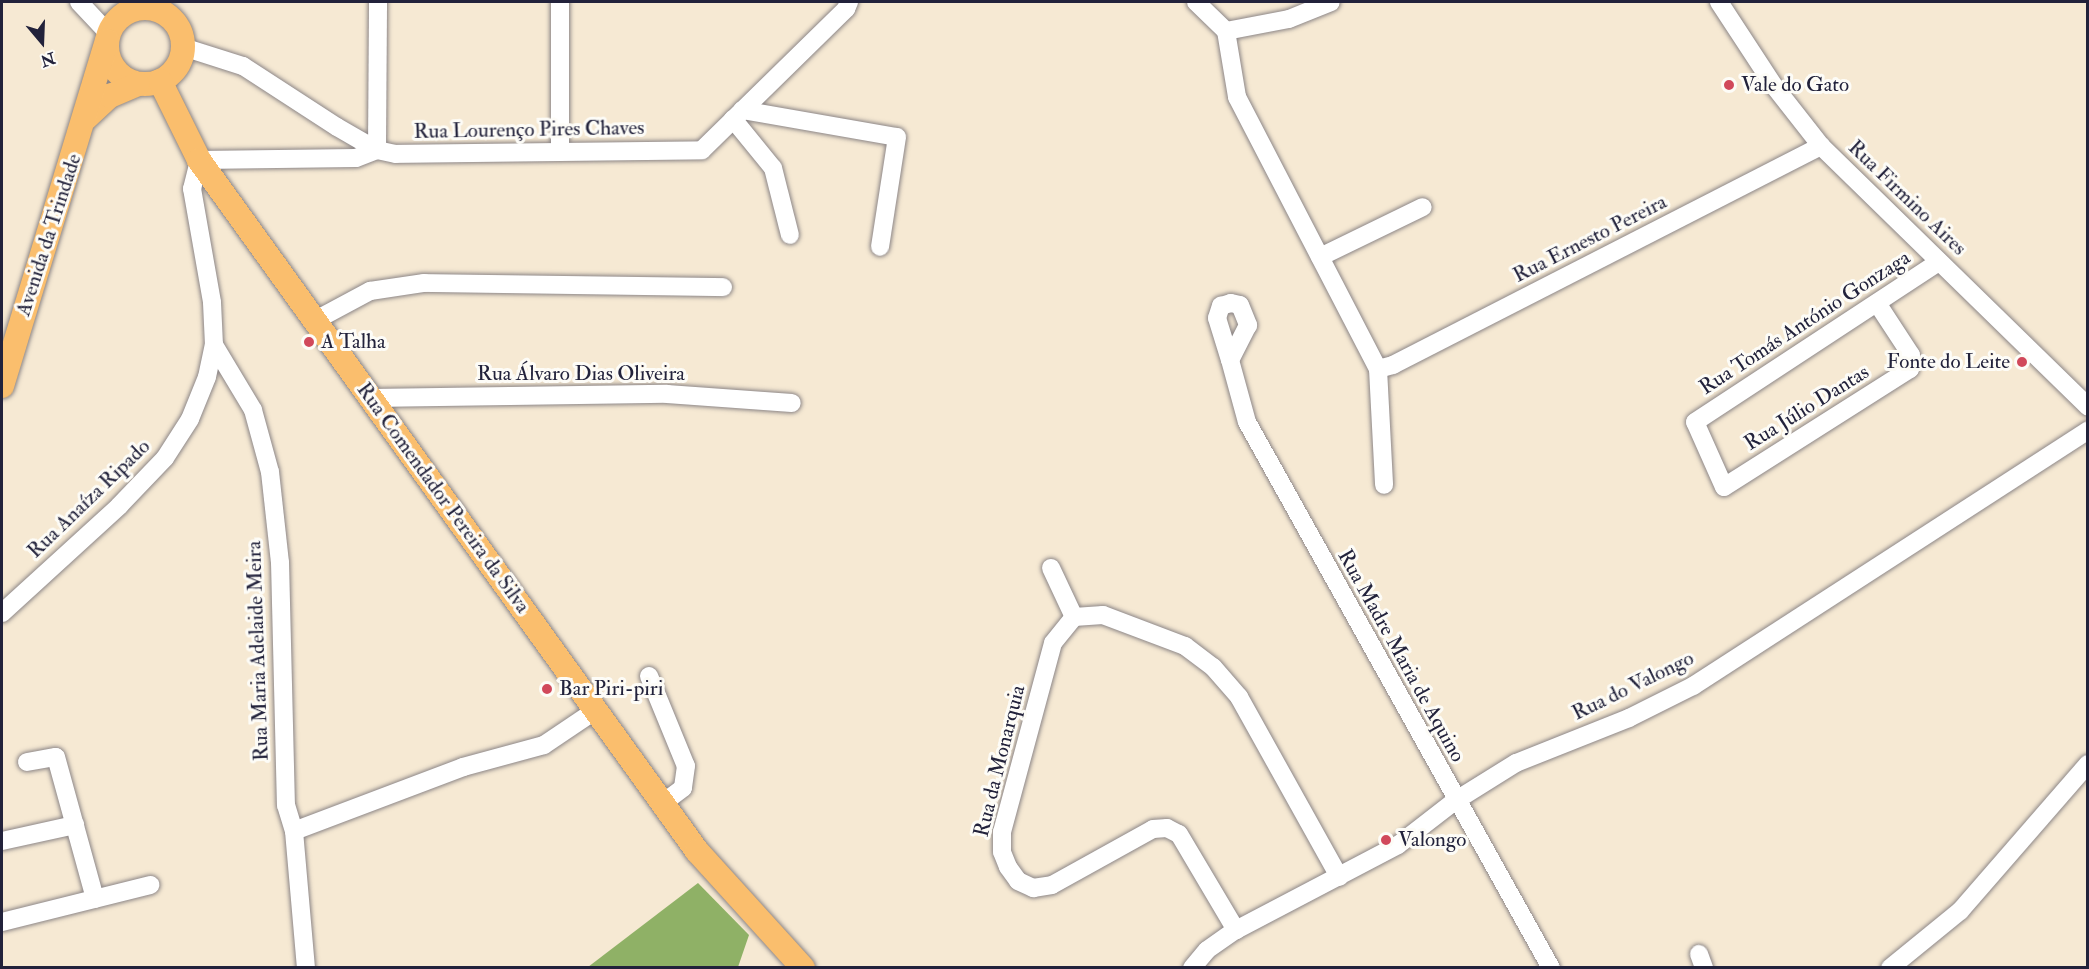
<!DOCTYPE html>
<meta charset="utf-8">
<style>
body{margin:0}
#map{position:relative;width:2089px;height:969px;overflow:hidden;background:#f6e9d3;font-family:"IM FELL Double Pica",serif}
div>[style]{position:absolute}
.forest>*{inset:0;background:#8fb166}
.roads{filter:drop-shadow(0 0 2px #8c8687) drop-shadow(0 0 2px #8c8687)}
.minor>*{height:18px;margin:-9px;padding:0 9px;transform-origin:9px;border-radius:9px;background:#fff}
.major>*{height:24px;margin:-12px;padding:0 12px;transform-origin:12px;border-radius:12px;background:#fabe6d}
.major>.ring{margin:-12px;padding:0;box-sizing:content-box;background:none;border:24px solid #fabe6d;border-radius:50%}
.dots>*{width:16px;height:16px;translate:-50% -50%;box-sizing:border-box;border:3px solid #fdfcf7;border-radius:50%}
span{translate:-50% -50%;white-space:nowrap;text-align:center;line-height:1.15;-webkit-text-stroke:6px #fdfcf7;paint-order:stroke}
.poi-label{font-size:21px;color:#22223b}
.left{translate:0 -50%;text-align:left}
.right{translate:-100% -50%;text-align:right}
.street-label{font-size:21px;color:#22223b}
.frame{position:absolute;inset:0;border:3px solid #22223b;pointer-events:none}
.north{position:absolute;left:12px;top:12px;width:60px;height:60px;-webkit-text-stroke:4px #fdfcf7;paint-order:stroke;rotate:161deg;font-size:16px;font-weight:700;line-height:24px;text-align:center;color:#22223b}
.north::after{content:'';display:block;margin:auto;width:21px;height:27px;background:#22223b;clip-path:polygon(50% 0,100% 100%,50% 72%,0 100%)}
</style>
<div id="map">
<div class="forest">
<i style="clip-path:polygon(698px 883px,749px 935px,738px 967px,588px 967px)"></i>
</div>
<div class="roads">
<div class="minor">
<i style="left:79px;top:2px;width:44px;rotate:46.8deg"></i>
<i style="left:560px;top:2px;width:150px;rotate:90deg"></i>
<i style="left:1196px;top:2px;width:42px;rotate:44deg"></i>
<i style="left:1719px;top:2px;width:100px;rotate:56.8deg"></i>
<i style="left:1774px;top:86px;width:76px;rotate:51.9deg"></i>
<i style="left:1821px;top:146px;width:373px;rotate:44.3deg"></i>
<i style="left:1226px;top:31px;width:67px;rotate:80.5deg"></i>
<i style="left:1237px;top:97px;width:306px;rotate:62.6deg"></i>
<i style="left:1378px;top:369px;width:116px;rotate:87deg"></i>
<i style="left:1226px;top:31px;width:64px;rotate:-10.8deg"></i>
<i style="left:1289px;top:19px;width:45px;rotate:-22deg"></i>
<i style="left:183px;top:47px;width:63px;rotate:17.6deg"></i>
<i style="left:243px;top:66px;width:112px;rotate:33deg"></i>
<i style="left:337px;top:127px;width:46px;rotate:29.9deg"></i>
<i style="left:377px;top:150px;width:19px;rotate:12deg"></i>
<i style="left:396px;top:154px;width:306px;rotate:-0.7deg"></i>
<i style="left:702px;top:150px;width:202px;rotate:-44.4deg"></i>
<i style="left:846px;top:9px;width:8px;rotate:-67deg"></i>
<i style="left:742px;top:110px;width:157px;rotate:9.9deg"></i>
<i style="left:897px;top:137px;width:111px;rotate:98.8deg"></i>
<i style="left:733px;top:119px;width:63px;rotate:50.8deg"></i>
<i style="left:773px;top:168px;width:69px;rotate:75.8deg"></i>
<i style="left:1320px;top:257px;width:114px;rotate:-25.9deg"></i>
<i style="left:1231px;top:303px;width:9px;rotate:13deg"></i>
<i style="left:1240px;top:305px;width:22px;rotate:68deg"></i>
<i style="left:1248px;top:325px;width:39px;rotate:117deg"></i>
<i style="left:1230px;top:360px;width:44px;rotate:-107.2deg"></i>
<i style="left:1217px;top:318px;width:13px;rotate:-72deg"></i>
<i style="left:1221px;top:306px;width:10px;rotate:-17deg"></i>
<i style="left:1877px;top:303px;width:62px;rotate:56.8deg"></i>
<i style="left:1911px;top:355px;width:14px;rotate:94deg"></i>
<i style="left:1910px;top:369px;width:220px;rotate:147.6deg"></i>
<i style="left:1724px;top:487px;width:71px;rotate:-114deg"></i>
<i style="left:1695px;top:422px;width:292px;rotate:-33.3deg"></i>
<i style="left:314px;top:321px;width:64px;rotate:-28.2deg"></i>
<i style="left:370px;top:291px;width:55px;rotate:-8.4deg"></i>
<i style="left:424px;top:283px;width:299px;rotate:0.8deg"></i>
<i style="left:214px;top:345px;width:76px;rotate:59deg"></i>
<i style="left:253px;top:410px;width:64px;rotate:74.7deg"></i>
<i style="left:270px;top:472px;width:91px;rotate:83.7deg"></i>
<i style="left:280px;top:562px;width:243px;rotate:88.6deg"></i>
<i style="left:286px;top:805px;width:27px;rotate:73deg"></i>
<i style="left:294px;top:831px;width:138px;rotate:85deg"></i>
<i style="left:1230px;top:360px;width:64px;rotate:74.7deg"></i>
<i style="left:1247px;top:422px;width:625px;rotate:60.89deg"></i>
<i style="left:1378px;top:369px;width:16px;rotate:-15deg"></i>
<i style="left:1393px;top:365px;width:481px;rotate:-27.1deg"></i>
<i style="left:370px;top:398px;width:297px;rotate:-0.8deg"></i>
<i style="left:667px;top:394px;width:125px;rotate:4.1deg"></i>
<i style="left:1051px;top:568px;width:54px;rotate:64.9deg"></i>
<i style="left:2px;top:613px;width:159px;rotate:-42.4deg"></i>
<i style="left:119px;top:506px;width:66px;rotate:-46.2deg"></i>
<i style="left:165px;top:458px;width:46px;rotate:-57.3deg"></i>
<i style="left:190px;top:419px;width:45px;rotate:-68deg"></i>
<i style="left:207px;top:377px;width:33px;rotate:-78deg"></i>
<i style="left:214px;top:345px;width:43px;rotate:-92.7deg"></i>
<i style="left:212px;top:302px;width:115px;rotate:-100deg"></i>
<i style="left:192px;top:189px;width:30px;rotate:-76deg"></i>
<i style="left:199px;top:160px;width:157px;rotate:-0.7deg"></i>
<i style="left:356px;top:158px;width:22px;rotate:-21deg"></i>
<i style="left:377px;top:150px;width:148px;rotate:-89.6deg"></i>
<i style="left:1074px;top:617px;width:33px;rotate:129deg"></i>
<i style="left:1053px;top:643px;width:196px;rotate:105.1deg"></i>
<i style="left:1002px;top:832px;width:20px;rotate:90deg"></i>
<i style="left:1002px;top:852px;width:16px;rotate:68deg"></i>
<i style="left:1008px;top:867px;width:17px;rotate:54deg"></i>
<i style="left:1018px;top:881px;width:17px;rotate:25deg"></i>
<i style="left:1033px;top:888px;width:19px;rotate:-9deg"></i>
<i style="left:1052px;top:885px;width:115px;rotate:-29deg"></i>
<i style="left:1153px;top:829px;width:14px;rotate:-4deg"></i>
<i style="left:1167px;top:828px;width:13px;rotate:27deg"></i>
<i style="left:1179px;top:834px;width:112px;rotate:59.3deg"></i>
<i style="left:1074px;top:617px;width:29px;rotate:-4deg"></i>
<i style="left:1103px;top:615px;width:88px;rotate:20.7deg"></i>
<i style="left:1185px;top:646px;width:35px;rotate:37deg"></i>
<i style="left:1213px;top:667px;width:40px;rotate:49deg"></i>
<i style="left:1239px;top:697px;width:206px;rotate:60.9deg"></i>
<i style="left:649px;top:676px;width:97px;rotate:67.7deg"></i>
<i style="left:686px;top:766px;width:22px;rotate:98deg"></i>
<i style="left:683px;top:788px;width:25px;rotate:143deg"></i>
<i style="left:27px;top:762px;width:29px;rotate:-10deg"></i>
<i style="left:56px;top:757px;width:147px;rotate:74.6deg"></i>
<i style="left:294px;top:831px;width:181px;rotate:-20.7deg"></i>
<i style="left:463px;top:767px;width:84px;rotate:-15.2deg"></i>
<i style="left:544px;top:745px;width:63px;rotate:-33.9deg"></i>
<i style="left:2px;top:841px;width:75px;rotate:-12.4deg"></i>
<i style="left:2px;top:922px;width:153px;rotate:-14deg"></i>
<i style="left:1699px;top:954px;width:15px;rotate:70deg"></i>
<i style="left:1192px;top:968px;width:23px;rotate:-50deg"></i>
<i style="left:1207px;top:950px;width:35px;rotate:-35deg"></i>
<i style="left:1236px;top:930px;width:183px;rotate:-27.7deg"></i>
<i style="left:1398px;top:845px;width:72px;rotate:-37.7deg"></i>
<i style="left:1455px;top:801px;width:72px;rotate:-31.9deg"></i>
<i style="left:1516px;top:763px;width:122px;rotate:-21.7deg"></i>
<i style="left:1629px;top:718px;width:72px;rotate:-26.6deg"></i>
<i style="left:1693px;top:686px;width:471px;rotate:-32.9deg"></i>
<i style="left:1890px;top:968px;width:90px;rotate:-39.2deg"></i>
<i style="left:1960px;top:911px;width:195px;rotate:-49deg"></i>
</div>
<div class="major">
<i class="ring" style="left:107px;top:8px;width:52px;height:52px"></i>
<i style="left:160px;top:81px;width:88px;rotate:63.7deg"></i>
<i style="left:199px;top:160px;width:852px;rotate:54.22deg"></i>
<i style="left:697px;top:851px;width:158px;rotate:47.8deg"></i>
<i style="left:86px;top:118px;width:33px;rotate:-43deg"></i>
<i style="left:110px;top:96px;width:30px;rotate:-23deg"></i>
<i style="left:2px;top:386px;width:361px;rotate:-73.1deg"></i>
</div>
</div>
<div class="dots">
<i style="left:1729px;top:85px;background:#d1495b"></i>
<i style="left:309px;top:342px;background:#d1495b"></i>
<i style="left:2022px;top:362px;background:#d1495b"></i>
<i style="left:547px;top:689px;background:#d1495b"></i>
<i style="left:1386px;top:840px;background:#d1495b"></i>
</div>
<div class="poi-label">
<span class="left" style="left:1741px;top:85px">Vale do Gato</span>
<span class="left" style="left:321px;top:342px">A Talha</span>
<span class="right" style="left:2010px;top:362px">Fonte do Leite</span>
<span class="left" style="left:559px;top:689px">Bar Piri-piri</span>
<span class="left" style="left:1398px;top:840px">Valongo</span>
</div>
<div class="street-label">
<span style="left:529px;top:130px;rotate:-1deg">Rua Lourenço Pires Chaves</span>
<span style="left:1907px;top:198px;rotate:44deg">Rua Firmino Aires</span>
<span style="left:49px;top:235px;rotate:-72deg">Avenida da Trindade</span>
<span style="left:1590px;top:239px;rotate:-27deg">Rua Ernesto Pereira</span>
<span style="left:1805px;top:323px;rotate:-33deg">Rua Tomás António Gonzaga</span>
<span style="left:581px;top:374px">Rua Álvaro Dias Oliveira</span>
<span style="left:1807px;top:408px;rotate:-32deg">Rua Júlio Dantas</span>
<span style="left:443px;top:498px;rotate:54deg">Rua Comendador Pereira da Silva</span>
<span style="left:89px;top:499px;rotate:-44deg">Rua Anaíza Ripado</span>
<span style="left:258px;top:651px;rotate:-92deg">Rua Maria Adelaide Meira</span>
<span style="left:1401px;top:656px;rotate:61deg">Rua Madre Maria de Aquino</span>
<span style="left:1633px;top:686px;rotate:-26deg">Rua do Valongo</span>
<span style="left:1000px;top:761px;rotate:-76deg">Rua da Monarquia</span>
</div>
<div class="frame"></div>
<div class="north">N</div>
</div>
